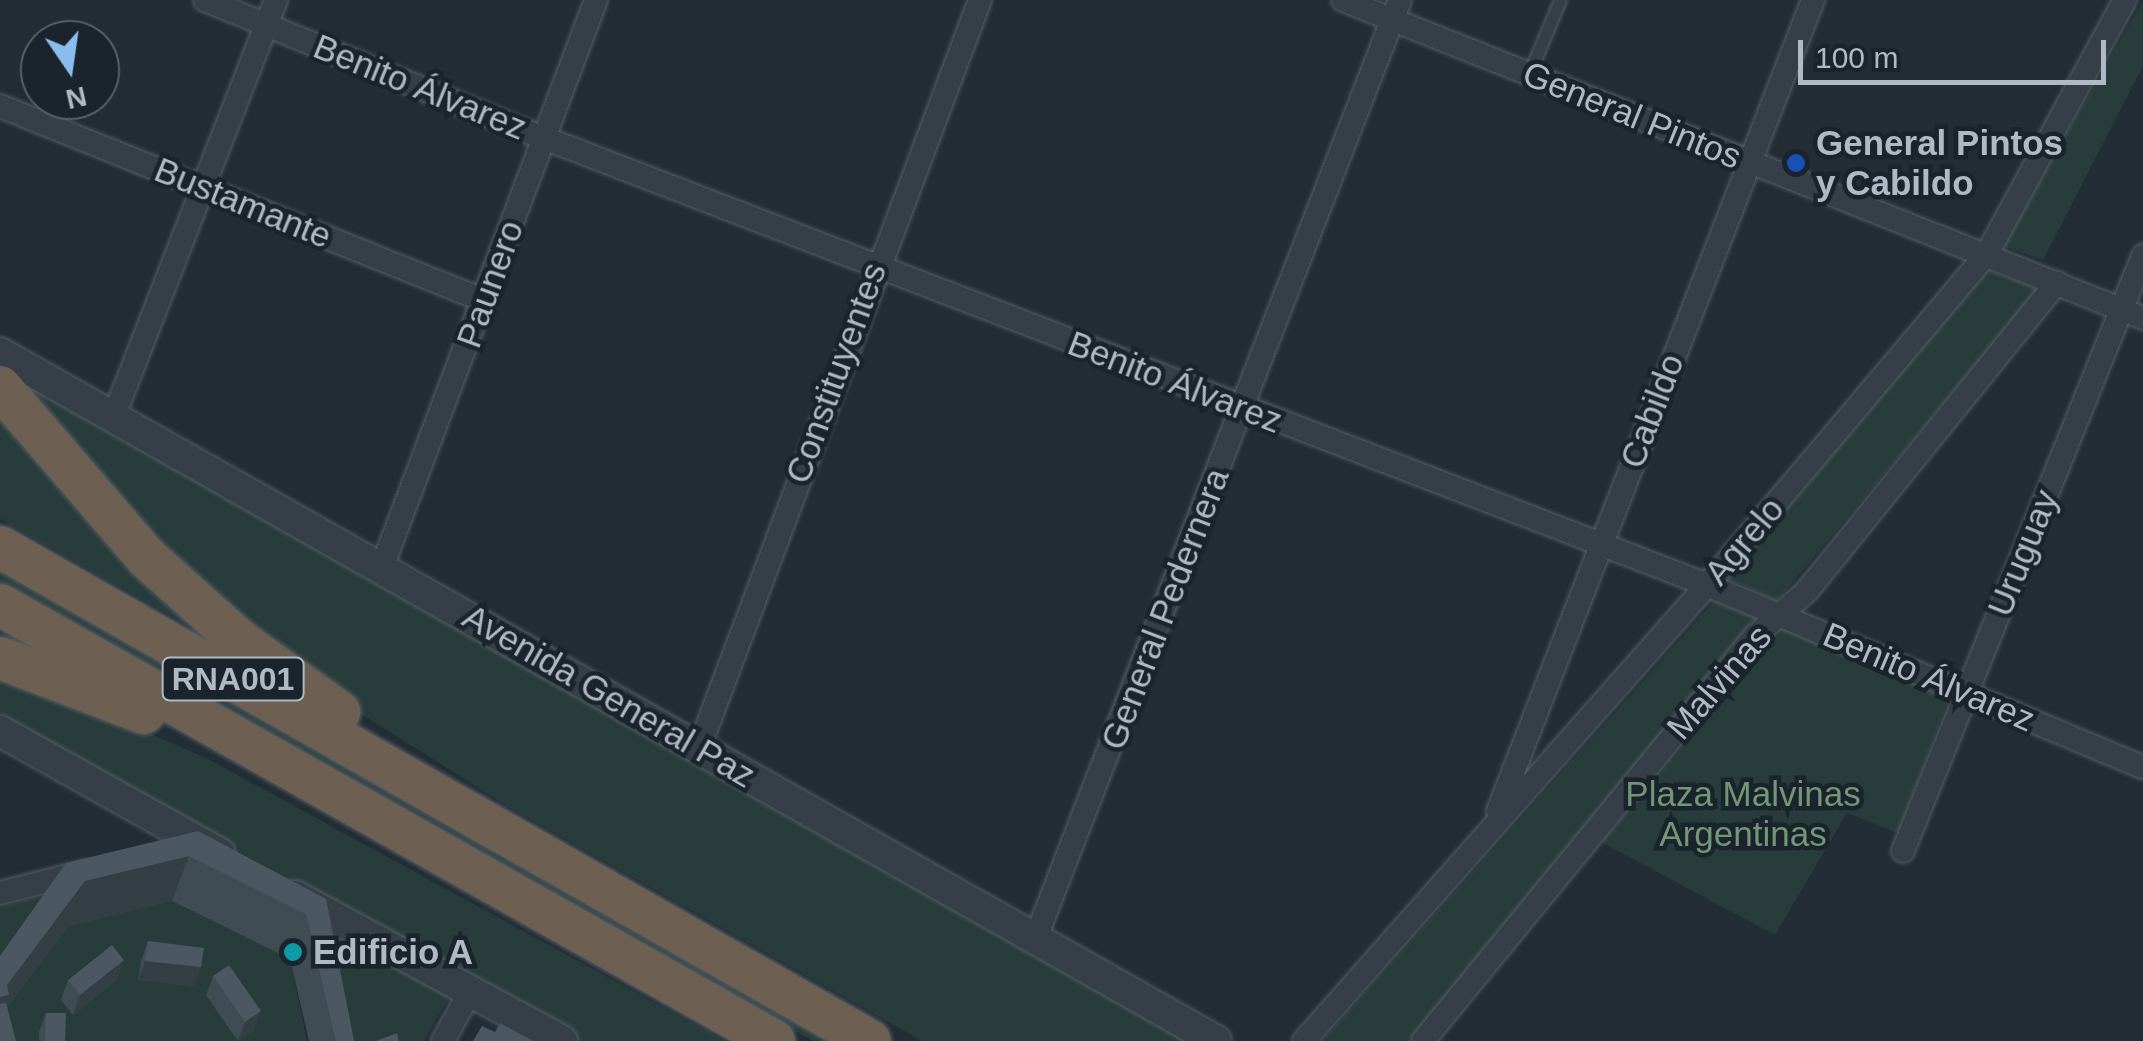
<!DOCTYPE html>
<meta charset="utf-8">
<style>
body{margin:0}
#map{position:relative;width:2143px;height:1041px;overflow:hidden;background:#232d36;font-family:Arial,sans-serif}
div>[style]{position:absolute}
.green>*{inset:0;background:#283c3b}
.roads{filter:drop-shadow(0 0 2px #535d65) drop-shadow(0 0 2px #535d65)}
.service>*{height:11px;margin:-5.5px;padding:0 5.5px;transform-origin:5.5px;border-radius:5.5px;background:#363f47}
.minor>*{height:22px;margin:-11px;padding:0 11px;transform-origin:11px;border-radius:11px;background:#363f47}
.tertiary>*{height:30px;margin:-15px;padding:0 15px;transform-origin:15px;border-radius:15px;background:#363f47}
.motorway>*{height:42px;margin:-21px;padding:0 21px;transform-origin:21px;border-radius:21px;background:#6d6053}
.wall>*{inset:0;background:#404c54}
.shaded-wall>*{inset:0;background:#343e45}
.building>*{inset:0;background:#4b5862}
.dots>*{width:28px;height:28px;translate:-50% -50%;box-sizing:border-box;border:5px solid #1b242c;border-radius:50%}
span{translate:-50% -50%;white-space:nowrap;text-align:center;line-height:1.15;-webkit-text-stroke:9px #1b242c;paint-order:stroke}
.shield-label span{padding:2px 8px;background:#1b242c;border:2px solid;border-radius:8px;-webkit-text-stroke-width:0}
.shield-label{font-size:32px;color:#b0bac4;font-weight:700}
.street-label{font-size:35px;color:#b0bac4}
.poi-label{font-size:35px;color:#b0bac4;font-weight:700}
.left{translate:0 -50%;text-align:left}
.park-label{font-size:35px;color:#719776}
.north{position:absolute;left:20px;top:20px;width:100px;height:100px;box-sizing:border-box;background:#1b242c;border:2px solid #576069;border-radius:50%;rotate:167deg;font-size:28px;font-weight:700;line-height:40px;text-align:center;color:#b0bac4}
.north::after{content:'';display:block;margin:auto;width:35px;height:45px;background:#8bbcee;clip-path:polygon(50% 0,100% 100%,50% 72%,0 100%)}
.scale{position:absolute;left:1798px;top:40px;width:308px;height:45px;box-sizing:border-box;border:5px solid #b0bac4;border-top:0;padding-left:12px;font-size:30px;line-height:35px;white-space:nowrap;color:#b0bac4;-webkit-text-stroke:8px #1b242c;paint-order:stroke}
</style>
<div id="map">
<div class="green">
<i style="clip-path:polygon(2143px 1px,2143px 66px,2043px 260px,2003px 246px)"></i>
<i style="clip-path:polygon(1988px 269px,2039px 290px,1777px 601px,1728px 579px)"></i>
<i style="clip-path:polygon(7px 368px,1187px 1041px,922px 1041px,507px 806px,358px 712px,189px 584px)"></i>
<i style="clip-path:polygon(0 404px,225px 646px,0 519px)"></i>
<i style="clip-path:polygon(0 569px,836px 1041px,813px 1041px,0 585px)"></i>
<i style="clip-path:polygon(1718px 597px,1757px 615px,1413px 1041px,1322px 1041px)"></i>
<i style="clip-path:polygon(1784px 629px,1949px 698px,1898px 833px,1847px 813px,1775px 935px,1601px 842px)"></i>
<i style="clip-path:polygon(0 667px,208px 759px,725px 1041px,574px 1041px,0 717px)"></i>
<i style="clip-path:polygon(186px 863px,450px 995px,424px 1041px,332px 1041px,310px 944px,182px 877px,49px 908px,0 978px,0 907px)"></i>
<i style="clip-path:polygon(172px 901px,290px 959px,307px 1041px,0 1041px,0 1018px,69px 926px)"></i>
</div>
<div class="roads">
<div class="service">
<i style="left:1529px;top:74px;width:80px;rotate:-67.3deg"></i>
</div>
<div class="minor">
<i style="left:205px;top:0;width:366px;rotate:22.2deg"></i>
<i style="left:544px;top:138px;width:1246px;rotate:21.02deg"></i>
<i style="left:1707px;top:585px;width:472px;rotate:22.7deg"></i>
<i style="left:1343px;top:0;width:861px;rotate:21.68deg"></i>
<i style="left:0;top:106px;width:523px;rotate:21.9deg"></i>
<i style="left:113px;top:418px;width:449px;rotate:-68.7deg"></i>
<i style="left:382px;top:567px;width:606px;rotate:-69.32deg"></i>
<i style="left:699px;top:748px;width:799px;rotate:-69.41deg"></i>
<i style="left:1498px;top:811px;width:870px;rotate:-68.77deg"></i>
<i style="left:1903px;top:851px;width:642px;rotate:-68.03deg"></i>
<i style="left:0;top:893px;width:87px;rotate:-14deg"></i>
<i style="left:1036px;top:937px;width:1005px;rotate:-68.77deg"></i>
<i style="left:443px;top:1041px;width:58px;rotate:-61.2deg"></i>
<i style="left:1304px;top:1041px;width:609px;rotate:-48.53deg"></i>
<i style="left:1707px;top:585px;width:436px;rotate:-49.8deg"></i>
<i style="left:1988px;top:252px;width:287px;rotate:-61.5deg"></i>
<i style="left:1423px;top:1041px;width:524px;rotate:-50.66deg"></i>
<i style="left:1755px;top:636px;width:69px;rotate:-40.9deg"></i>
<i style="left:1807px;top:591px;width:397px;rotate:-51deg"></i>
</div>
<div class="tertiary">
<i style="left:0;top:353px;width:1397px;rotate:29.5deg"></i>
<i style="left:0;top:731px;width:252px;rotate:29.2deg"></i>
<i style="left:295px;top:896px;width:304px;rotate:28.5deg"></i>
</div>
<div class="motorway">
<i style="left:0;top:387px;width:225px;rotate:49.3deg"></i>
<i style="left:147px;top:558px;width:125px;rotate:41.7deg"></i>
<i style="left:240px;top:641px;width:122px;rotate:35.6deg"></i>
<i style="left:0;top:547px;width:1000px;rotate:29.59deg"></i>
<i style="left:0;top:605px;width:888px;rotate:29.39deg"></i>
<i style="left:0;top:658px;width:154px;rotate:20.9deg"></i>
</div>
</div>
<div class="wall">
<i style="clip-path:polygon(198px 831px,326px 899px,354px 1041px,309px 1041px,290px 959px,172px 901px,69px 926px,8px 1007px,0 1041px,0 956px)"></i>
<i style="clip-path:polygon(148px 941px,201px 967px,194px 986px,138px 980px,141px 961px)"></i>
<i style="clip-path:polygon(124px 960px,117px 980px,73px 1015px,61px 1000px,68px 980px)"></i>
<i style="clip-path:polygon(213px 976px,254px 1030px,238px 1041px,206px 995px)"></i>
<i style="clip-path:polygon(46px 1013px,65px 1041px,39px 1041px,39px 1032px)"></i>
</div>
<div class="shaded-wall">
<i style="clip-path:polygon(189px 856px,172px 901px,69px 926px,2px 1015px,0 1020px,0 997px,7px 985px,85px 881px)"></i>
<i style="clip-path:polygon(124px 960px,117px 980px,73px 1015px,80px 995px)"></i>
<i style="clip-path:polygon(145px 961px,201px 967px,194px 986px,138px 980px)"></i>
<i style="clip-path:polygon(261px 1011px,254px 1030px,238px 1041px,245px 1022px)"></i>
</div>
<div class="building">
<i style="clip-path:polygon(198px 831px,326px 899px,354px 1041px,336px 1041px,306px 914px,189px 856px,85px 881px,7px 985px,9px 995px,0 997px,0 956px,66px 863px)"></i>
<i style="clip-path:polygon(148px 941px,204px 948px,201px 967px,145px 961px)"></i>
<i style="clip-path:polygon(112px 945px,124px 960px,80px 995px,68px 980px)"></i>
<i style="clip-path:polygon(229px 965px,261px 1011px,245px 1022px,213px 976px)"></i>
<i style="clip-path:polygon(6px 1003px,16px 1041px,0 1041px,0 1004px)"></i>
<i style="clip-path:polygon(46px 1013px,66px 1013px,65px 1041px,45px 1041px)"></i>
<i style="clip-path:polygon(500px 1023px,533px 1041px,473px 1041px,482px 1026px,495px 1032px)"></i>
<i style="clip-path:polygon(397px 1033px,399px 1041px,376px 1041px)"></i>
</div>
<div class="dots">
<i style="left:1796px;top:163px;background:#1a4fb4"></i>
<i style="left:293px;top:952px;background:#0f9aa8"></i>
</div>
<div class="shield-label">
<span style="left:233px;top:679px">RNA001</span>
</div>
<div class="street-label">
<span style="left:420px;top:87px;rotate:22deg">Benito Álvarez</span>
<span style="left:1632px;top:115px;rotate:22deg">General Pintos</span>
<span style="left:243px;top:203px;rotate:22deg">Bustamante</span>
<span style="left:490px;top:284px;rotate:-70deg">Paunero</span>
<span style="left:836px;top:373px;rotate:-70deg">Constituyentes</span>
<span style="left:1175px;top:382px;rotate:21deg">Benito Álvarez</span>
<span style="left:1652px;top:411px;rotate:-69deg">Cabildo</span>
<span style="left:1744px;top:541px;rotate:-50deg">Agrelo</span>
<span style="left:2023px;top:553px;rotate:-68deg">Uruguay</span>
<span style="left:1165px;top:609px;rotate:-69deg">General Pedernera</span>
<span style="left:1929px;top:677px;rotate:23deg">Benito Álvarez</span>
<span style="left:1719px;top:682px;rotate:-49deg">Malvinas</span>
<span style="left:609px;top:696px;rotate:30deg">Avenida General Paz</span>
</div>
<div class="poi-label">
<span class="left" style="left:1816px;top:163px">General Pintos<br>y Cabildo</span>
<span class="left" style="left:313px;top:952px">Edificio A</span>
</div>
<div class="park-label">
<span style="left:1743px;top:814px">Plaza Malvinas<br>Argentinas</span>
</div>
<div class="north">N</div>
<div class="scale">100 m</div>
</div>
